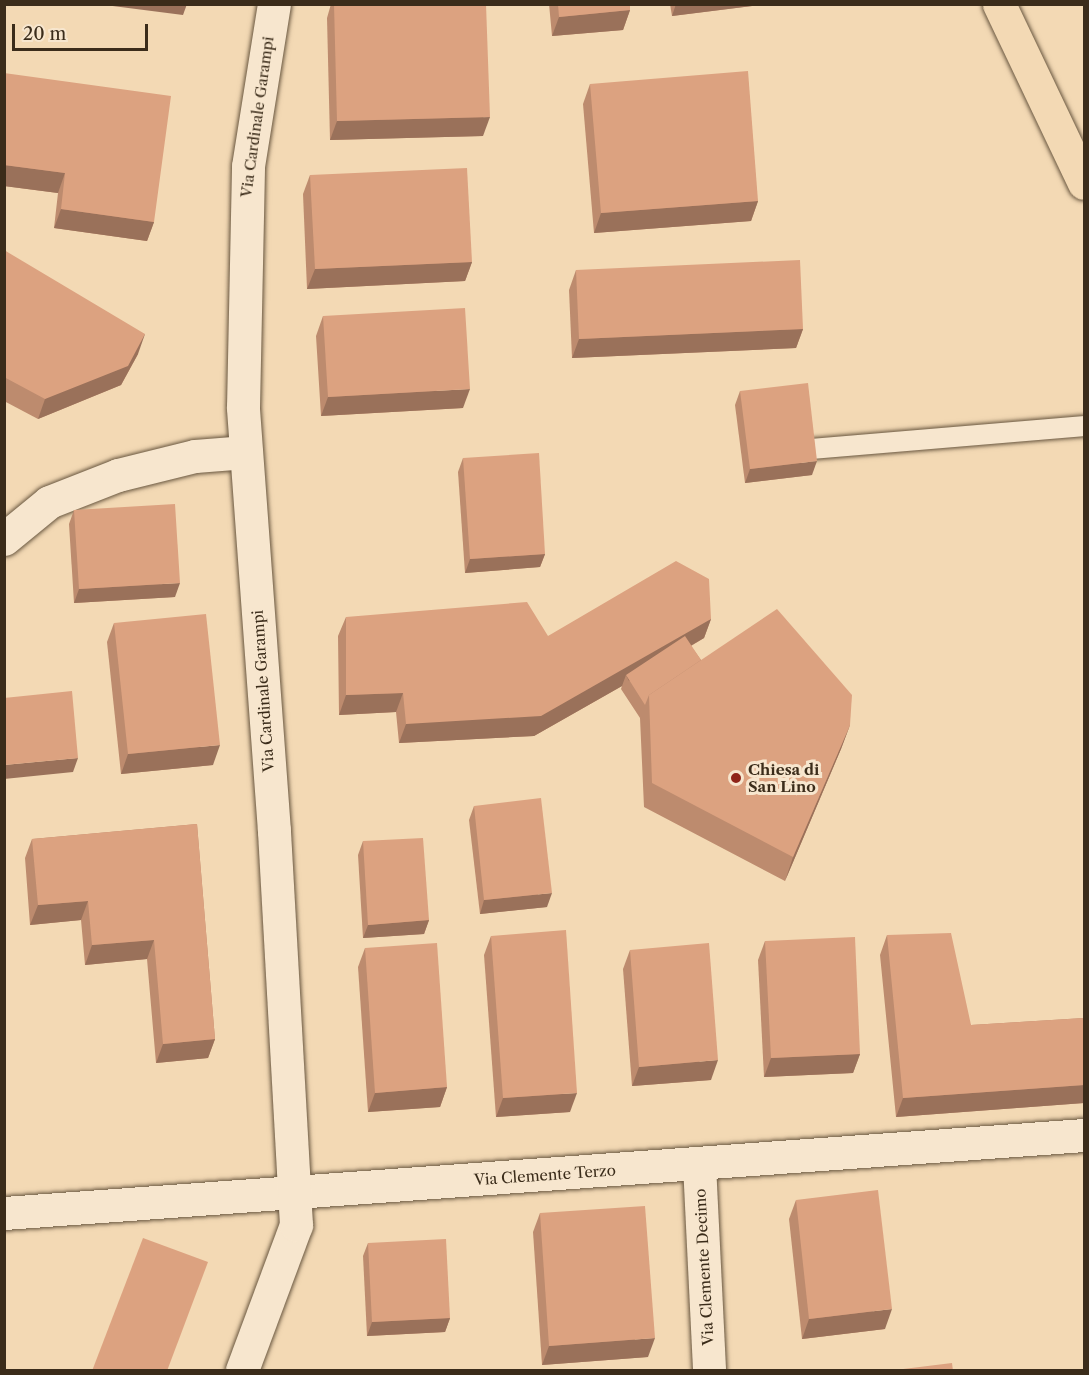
<!DOCTYPE html>
<style>
body{margin:0}
#map{position:relative;width:1089px;height:1375px;overflow:hidden;background:#f3d9b4;font-family:"Libre Caslon Text",serif}
div>[style]{position:absolute}
.roads{filter:drop-shadow(0 0 2px #695740) drop-shadow(0 0 2px #695740)}
.service>*{height:20px;margin:-10px;padding:0 10px;transform-origin:10px;border-radius:10px;background:#f7e6ce}
.minor>*{height:33px;margin:-16.5px;padding:0 16.5px;transform-origin:16.5px;border-radius:16.5px;background:#f7e6ce}
.primary>*{height:33px;margin:-16.5px;padding:0 16.5px;transform-origin:16.5px;border-radius:16.5px;background:#f3d9b4}
.wall>*{inset:0;background:#bd8b6e}
.shaded-wall>*{inset:0;background:#9a715a}
.building>*{inset:0;background:#dca280}
.dots>*{width:16px;height:16px;translate:-50% -50%;box-sizing:border-box;border:3px solid #f7e6ce;border-radius:50%}
span{translate:-50% -50%;white-space:nowrap;text-align:center;line-height:1.15;-webkit-text-stroke:6px #f7e6ce;paint-order:stroke}
.street-label{font-size:15px;color:#3b2c1a}
.poi-label{font-size:15px;color:#3b2c1a;font-weight:700}
.left{translate:0 -50%;text-align:left}
.frame{position:absolute;inset:0;border:6px solid #3b2c1a;pointer-events:none}
.scale{position:absolute;left:12px;top:24px;width:136px;height:27px;box-sizing:border-box;border:3px solid #3b2c1a;border-top:0;padding-left:8px;font-size:18px;line-height:21px;white-space:nowrap;color:#3b2c1a;-webkit-text-stroke:4px #f7e6ce;paint-order:stroke}
</style>
<div id="map">
<div class="roads">
<div class="service">
<i style="left:812px;top:449px;width:273px;rotate:-4.8deg"></i>
</div>
<div class="minor">
<i style="left:4px;top:539px;width:58px;rotate:-39.4deg"></i>
<i style="left:49px;top:502px;width:74px;rotate:-21.4deg"></i>
<i style="left:118px;top:475px;width:79px;rotate:-13.9deg"></i>
<i style="left:195px;top:456px;width:51px;rotate:-4.5deg"></i>
<i style="left:699px;top:1164px;width:206px;rotate:87.2deg"></i>
<i style="left:4px;top:1213px;width:1083px;rotate:-4.13deg"></i>
<i style="left:242px;top:1370px;width:155px;rotate:-69.6deg"></i>
<i style="left:296px;top:1225px;width:395px;rotate:-93.2deg"></i>
<i style="left:274px;top:831px;width:425px;rotate:-94.2deg"></i>
<i style="left:243px;top:407px;width:241px;rotate:-88.8deg"></i>
<i style="left:248px;top:166px;width:164px;rotate:-80.9deg"></i>
</div>
<div class="primary">
<i style="left:999px;top:4px;width:198px;rotate:64.6deg"></i>
</div>
</div>
<div class="wall">
<i style="clip-path:polygon(331px 4px,486px 4px,483px 136px,330px 140px,327px 18px)"></i>
<i style="clip-path:polygon(549px 4px,630px 4px,630px 10px,623px 30px,552px 36px)"></i>
<i style="clip-path:polygon(670px 4px,753px 4px,752px 6px,672px 16px)"></i>
<i style="clip-path:polygon(4px 73px,154px 222px,147px 241px,54px 228px,58px 193px,4px 186px)"></i>
<i style="clip-path:polygon(590px 84px,758px 201px,751px 221px,594px 233px,583px 104px)"></i>
<i style="clip-path:polygon(310px 175px,472px 262px,465px 281px,307px 289px,303px 194px)"></i>
<i style="clip-path:polygon(4px 250px,138px 354px,121px 385px,38px 419px,4px 401px)"></i>
<i style="clip-path:polygon(576px 270px,803px 329px,796px 348px,572px 358px,569px 290px)"></i>
<i style="clip-path:polygon(323px 316px,463px 408px,321px 416px,316px 336px)"></i>
<i style="clip-path:polygon(740px 391px,812px 475px,745px 483px,735px 405px)"></i>
<i style="clip-path:polygon(463px 458px,545px 554px,540px 567px,465px 573px,458px 472px)"></i>
<i style="clip-path:polygon(74px 510px,175px 597px,74px 603px,69px 524px)"></i>
<i style="clip-path:polygon(346px 617px,548px 636px,711px 619px,704px 638px,691px 646px,701px 660px,850px 725px,841px 749px,785px 881px,644px 807px,640px 718px,621px 689px,622px 686px,534px 736px,399px 743px,396px 712px,339px 715px,338px 636px)"></i>
<i style="clip-path:polygon(114px 623px,213px 765px,121px 774px,107px 642px)"></i>
<i style="clip-path:polygon(474px 806px,547px 907px,480px 914px,469px 820px)"></i>
<i style="clip-path:polygon(197px 824px,215px 1039px,208px 1058px,156px 1063px,147px 959px,85px 965px,81px 920px,30px 925px,25px 858px,32px 839px)"></i>
<i style="clip-path:polygon(363px 841px,429px 920px,424px 934px,363px 938px,358px 855px)"></i>
<i style="clip-path:polygon(887px 935px,971px 1025px,1084px 1018px,1084px 1103px,896px 1117px,880px 955px)"></i>
<i style="clip-path:polygon(491px 936px,570px 1112px,496px 1117px,484px 955px)"></i>
<i style="clip-path:polygon(765px 941px,860px 1054px,853px 1073px,764px 1077px,758px 960px)"></i>
<i style="clip-path:polygon(365px 948px,447px 1087px,440px 1107px,368px 1112px,358px 967px)"></i>
<i style="clip-path:polygon(630px 950px,711px 1080px,632px 1086px,623px 969px)"></i>
<i style="clip-path:polygon(796px 1200px,885px 1329px,802px 1339px,789px 1219px)"></i>
<i style="clip-path:polygon(540px 1213px,648px 1357px,542px 1365px,533px 1232px)"></i>
<i style="clip-path:polygon(368px 1243px,450px 1318px,445px 1332px,367px 1336px,363px 1256px)"></i>
</div>
<div class="shaded-wall">
<i style="clip-path:polygon(97px 4px,187px 4px,183px 15px)"></i>
<i style="clip-path:polygon(676px 4px,753px 4px,752px 6px,672px 16px)"></i>
<i style="clip-path:polygon(630px 10px,623px 30px,552px 36px,559px 17px)"></i>
<i style="clip-path:polygon(490px 117px,483px 136px,330px 140px,337px 121px)"></i>
<i style="clip-path:polygon(4px 165px,65px 173px,58px 193px,4px 186px)"></i>
<i style="clip-path:polygon(758px 201px,751px 221px,594px 233px,601px 213px)"></i>
<i style="clip-path:polygon(61px 209px,154px 222px,147px 241px,54px 228px)"></i>
<i style="clip-path:polygon(472px 262px,465px 281px,307px 289px,315px 269px)"></i>
<i style="clip-path:polygon(803px 329px,796px 348px,572px 358px,579px 339px)"></i>
<i style="clip-path:polygon(145px 334px,138px 354px,121px 385px,38px 419px,45px 399px)"></i>
<i style="clip-path:polygon(470px 389px,463px 408px,321px 416px,328px 397px)"></i>
<i style="clip-path:polygon(817px 461px,812px 475px,745px 483px,750px 469px)"></i>
<i style="clip-path:polygon(545px 554px,540px 567px,465px 573px,470px 559px)"></i>
<i style="clip-path:polygon(180px 583px,175px 597px,74px 603px,79px 589px)"></i>
<i style="clip-path:polygon(711px 619px,704px 638px,629px 681px,626px 675px,622px 686px,534px 736px,399px 743px,406px 724px)"></i>
<i style="clip-path:polygon(403px 693px,396px 712px,339px 715px,346px 695px)"></i>
<i style="clip-path:polygon(850px 725px,841px 749px,785px 881px,793px 857px)"></i>
<i style="clip-path:polygon(220px 745px,213px 765px,121px 774px,128px 754px)"></i>
<i style="clip-path:polygon(78px 758px,73px 772px,4px 779px,4px 765px)"></i>
<i style="clip-path:polygon(552px 893px,547px 907px,480px 914px,484px 900px)"></i>
<i style="clip-path:polygon(88px 901px,81px 920px,30px 925px,38px 905px)"></i>
<i style="clip-path:polygon(429px 920px,424px 934px,363px 938px,368px 925px)"></i>
<i style="clip-path:polygon(154px 940px,147px 959px,85px 965px,92px 945px)"></i>
<i style="clip-path:polygon(215px 1039px,208px 1058px,156px 1063px,163px 1044px)"></i>
<i style="clip-path:polygon(860px 1054px,853px 1073px,764px 1077px,771px 1058px)"></i>
<i style="clip-path:polygon(718px 1060px,711px 1080px,632px 1086px,639px 1067px)"></i>
<i style="clip-path:polygon(1084px 1085px,1084px 1103px,896px 1117px,903px 1098px)"></i>
<i style="clip-path:polygon(447px 1087px,440px 1107px,368px 1112px,375px 1093px)"></i>
<i style="clip-path:polygon(577px 1093px,570px 1112px,496px 1117px,503px 1098px)"></i>
<i style="clip-path:polygon(892px 1309px,885px 1329px,802px 1339px,809px 1319px)"></i>
<i style="clip-path:polygon(450px 1318px,445px 1332px,367px 1336px,372px 1322px)"></i>
<i style="clip-path:polygon(655px 1338px,648px 1357px,542px 1365px,549px 1346px)"></i>
</div>
<div class="building">
<i style="clip-path:polygon(334px 4px,486px 4px,490px 117px,337px 121px)"></i>
<i style="clip-path:polygon(558px 4px,630px 4px,630px 10px,559px 17px)"></i>
<i style="clip-path:polygon(748px 71px,758px 201px,601px 213px,590px 84px)"></i>
<i style="clip-path:polygon(4px 73px,171px 96px,154px 222px,61px 209px,65px 173px,4px 165px)"></i>
<i style="clip-path:polygon(467px 168px,472px 262px,315px 269px,310px 175px)"></i>
<i style="clip-path:polygon(4px 250px,145px 334px,128px 366px,45px 399px,4px 377px,4px 354px,6px 350px,4px 349px)"></i>
<i style="clip-path:polygon(800px 260px,803px 329px,579px 339px,576px 270px)"></i>
<i style="clip-path:polygon(465px 308px,470px 389px,328px 397px,323px 316px)"></i>
<i style="clip-path:polygon(808px 383px,817px 461px,750px 469px,740px 391px)"></i>
<i style="clip-path:polygon(539px 453px,545px 554px,470px 559px,463px 458px)"></i>
<i style="clip-path:polygon(175px 504px,180px 583px,79px 589px,74px 510px)"></i>
<i style="clip-path:polygon(676px 561px,709px 579px,711px 619px,541px 716px,406px 724px,403px 693px,346px 695px,346px 617px,527px 602px,548px 636px)"></i>
<i style="clip-path:polygon(777px 609px,852px 695px,850px 725px,793px 857px,652px 783px,649px 695px)"></i>
<i style="clip-path:polygon(206px 614px,220px 745px,128px 754px,114px 623px)"></i>
<i style="clip-path:polygon(685px 636px,701px 660px,649px 695px,645px 705px,626px 675px)"></i>
<i style="clip-path:polygon(72px 691px,78px 758px,4px 765px,4px 698px)"></i>
<i style="clip-path:polygon(541px 798px,552px 893px,484px 900px,474px 806px)"></i>
<i style="clip-path:polygon(197px 824px,215px 1039px,163px 1044px,154px 940px,92px 945px,88px 901px,38px 905px,32px 839px)"></i>
<i style="clip-path:polygon(423px 838px,429px 920px,368px 925px,363px 841px)"></i>
<i style="clip-path:polygon(566px 930px,577px 1093px,503px 1098px,491px 936px)"></i>
<i style="clip-path:polygon(951px 933px,971px 1025px,1084px 1018px,1084px 1085px,903px 1098px,887px 935px)"></i>
<i style="clip-path:polygon(855px 937px,860px 1054px,771px 1058px,765px 941px)"></i>
<i style="clip-path:polygon(437px 943px,447px 1087px,375px 1093px,365px 948px)"></i>
<i style="clip-path:polygon(709px 943px,718px 1060px,639px 1067px,630px 950px)"></i>
<i style="clip-path:polygon(878px 1190px,892px 1309px,809px 1319px,796px 1200px)"></i>
<i style="clip-path:polygon(645px 1206px,655px 1338px,549px 1346px,540px 1213px)"></i>
<i style="clip-path:polygon(143px 1238px,208px 1262px,167px 1371px,92px 1371px)"></i>
<i style="clip-path:polygon(446px 1239px,450px 1318px,372px 1322px,368px 1243px)"></i>
<i style="clip-path:polygon(952px 1363px,953px 1371px,887px 1371px)"></i>
</div>
<div class="dots">
<i style="left:736px;top:778px;background:#8f2418"></i>
</div>
<div class="street-label">
<span style="left:257px;top:117px;rotate:-82deg">Via Cardinale Garampi</span>
<span style="left:263px;top:691px;rotate:-94deg">Via Cardinale Garampi</span>
<span style="left:545px;top:1175px;rotate:-4deg">Via Clemente Terzo</span>
<span style="left:704px;top:1267px;rotate:-93deg">Via Clemente Decimo</span>
</div>
<div class="poi-label">
<span class="left" style="left:748px;top:778px">Chiesa di<br>San Lino</span>
</div>
<div class="frame"></div>
<div class="scale">20 m</div>
</div>
